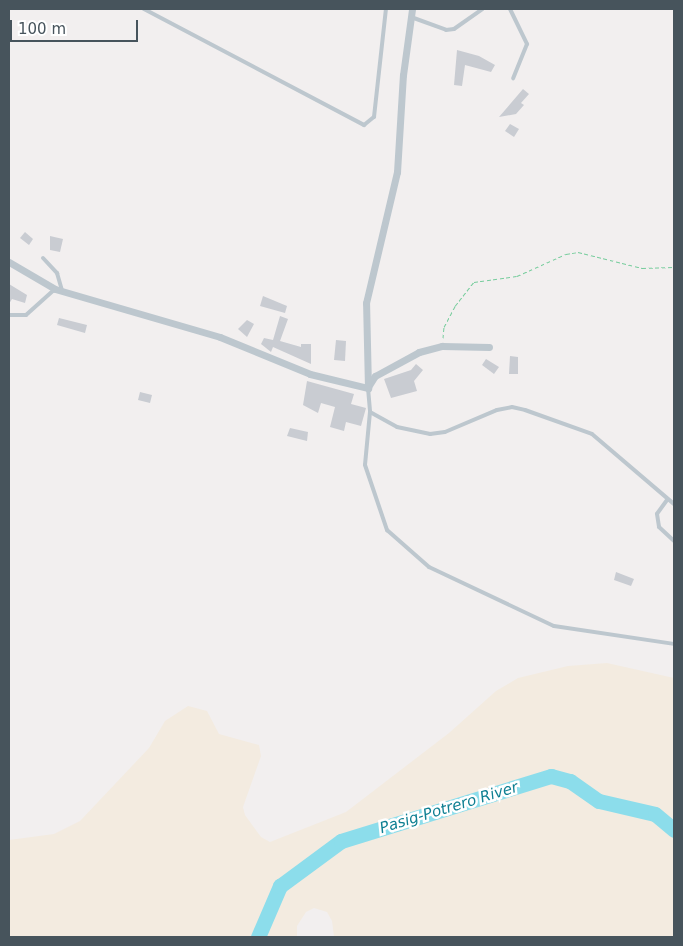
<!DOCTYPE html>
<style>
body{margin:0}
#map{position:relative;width:683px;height:946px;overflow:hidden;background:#f2efef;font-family:"DejaVu Sans",sans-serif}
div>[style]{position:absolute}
.sand>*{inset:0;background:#f3ebe0}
.river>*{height:15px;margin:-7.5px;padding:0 7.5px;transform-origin:7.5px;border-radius:7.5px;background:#8cddeb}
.building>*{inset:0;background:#c9ccd2}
.path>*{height:1px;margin-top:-0.5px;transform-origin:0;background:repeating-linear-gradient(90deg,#76cc9c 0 4px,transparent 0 6.5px)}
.lane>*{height:4px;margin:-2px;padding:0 2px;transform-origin:2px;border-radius:2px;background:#bdc7ce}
.street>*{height:7px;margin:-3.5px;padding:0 3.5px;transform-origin:3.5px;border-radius:3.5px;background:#bdc7ce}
span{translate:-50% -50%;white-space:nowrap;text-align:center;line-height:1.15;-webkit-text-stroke:5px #fff;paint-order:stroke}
.water-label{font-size:15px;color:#0e7f92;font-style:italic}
.frame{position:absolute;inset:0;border:10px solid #47545c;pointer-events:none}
.scale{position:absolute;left:10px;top:20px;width:128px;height:22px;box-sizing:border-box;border:2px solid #47545c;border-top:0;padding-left:6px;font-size:15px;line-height:18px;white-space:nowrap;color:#47545c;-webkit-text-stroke:4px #fff;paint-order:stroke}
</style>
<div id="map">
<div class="sand">
<i style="clip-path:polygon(607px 663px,674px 678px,674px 937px,334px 937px,332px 921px,327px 912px,314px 908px,306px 912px,297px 926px,297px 937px,9px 937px,9px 840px,54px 834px,80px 821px,149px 748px,165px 721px,188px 706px,207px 711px,219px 734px,259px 745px,261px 756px,243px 807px,245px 815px,261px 837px,270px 842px,346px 812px,449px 733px,496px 691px,518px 678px,568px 666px)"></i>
</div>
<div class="river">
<i style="left:258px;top:937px;width:56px;rotate:-66.7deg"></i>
<i style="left:280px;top:886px;width:76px;rotate:-36.4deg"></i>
<i style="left:341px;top:841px;width:220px;rotate:-17.2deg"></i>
<i style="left:551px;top:776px;width:20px;rotate:15deg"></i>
<i style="left:570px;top:781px;width:35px;rotate:35deg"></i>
<i style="left:599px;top:801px;width:57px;rotate:13.1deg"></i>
<i style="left:655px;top:814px;width:25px;rotate:40deg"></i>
</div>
<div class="building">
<i style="clip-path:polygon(457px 50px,479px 56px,495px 65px,491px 72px,465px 65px,462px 86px,454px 85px)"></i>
<i style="clip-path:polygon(523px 89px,529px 94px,521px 103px,524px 105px,516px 114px,499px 117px)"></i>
<i style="clip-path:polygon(510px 124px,519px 129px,514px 137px,505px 131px)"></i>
<i style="clip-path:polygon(25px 232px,33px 239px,29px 245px,20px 238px)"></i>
<i style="clip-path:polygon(50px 236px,63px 239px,60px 252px,50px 250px)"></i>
<i style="clip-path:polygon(9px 284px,27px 295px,25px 303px,12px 299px,9px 304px)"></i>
<i style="clip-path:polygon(263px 296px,287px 306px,285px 313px,260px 306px)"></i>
<i style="clip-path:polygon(280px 316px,288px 319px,280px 341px,301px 347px,301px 344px,311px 344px,311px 364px,273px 347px,271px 352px,261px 344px,264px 338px,273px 340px)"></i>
<i style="clip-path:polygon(59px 318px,87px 325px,85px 333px,57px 325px)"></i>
<i style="clip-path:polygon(247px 320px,254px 324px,247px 337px,238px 329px)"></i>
<i style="clip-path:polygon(336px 340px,346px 341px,345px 361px,334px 360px)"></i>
<i style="clip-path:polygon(510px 356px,518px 357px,518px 374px,509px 374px)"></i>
<i style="clip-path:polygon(486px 359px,499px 367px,494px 374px,482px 365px)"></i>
<i style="clip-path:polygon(416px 364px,423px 370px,414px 381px,417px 391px,391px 398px,384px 379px,411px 370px)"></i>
<i style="clip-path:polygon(307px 381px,354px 394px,351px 404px,366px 408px,361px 426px,346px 422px,344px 431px,330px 427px,335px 407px,321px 403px,318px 413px,303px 405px)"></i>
<i style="clip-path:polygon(140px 392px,152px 395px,150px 403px,138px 400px)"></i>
<i style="clip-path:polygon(290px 428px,308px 432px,307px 441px,287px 436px)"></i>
<i style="clip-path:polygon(616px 572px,634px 579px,631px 586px,614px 580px)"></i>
</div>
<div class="path">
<i style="left:443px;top:338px;width:11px;rotate:-85deg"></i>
<i style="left:444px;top:327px;width:24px;rotate:-62deg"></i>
<i style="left:455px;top:306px;width:31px;rotate:-52deg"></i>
<i style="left:474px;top:282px;width:43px;rotate:-7.9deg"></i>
<i style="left:517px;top:276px;width:54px;rotate:-24.2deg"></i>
<i style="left:566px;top:254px;width:12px;rotate:-9deg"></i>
<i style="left:578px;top:252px;width:66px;rotate:14deg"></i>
<i style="left:642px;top:268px;width:32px;rotate:-2deg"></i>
</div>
<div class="lane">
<i style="left:144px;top:9px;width:249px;rotate:27.8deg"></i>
<i style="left:364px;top:125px;width:13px;rotate:-39deg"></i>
<i style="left:374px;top:117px;width:109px;rotate:-83.7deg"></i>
<i style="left:510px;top:9px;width:39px;rotate:64deg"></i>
<i style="left:527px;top:44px;width:37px;rotate:112deg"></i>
<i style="left:411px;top:17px;width:37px;rotate:20deg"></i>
<i style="left:446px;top:30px;width:8px;rotate:-7deg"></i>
<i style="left:454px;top:29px;width:35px;rotate:-35deg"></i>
<i style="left:43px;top:258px;width:21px;rotate:47deg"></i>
<i style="left:57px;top:273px;width:18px;rotate:74deg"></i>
<i style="left:9px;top:315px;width:17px"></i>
<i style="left:26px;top:315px;width:39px;rotate:-42deg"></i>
<i style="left:368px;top:388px;width:24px;rotate:85deg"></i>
<i style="left:370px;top:412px;width:53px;rotate:95.4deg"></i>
<i style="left:365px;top:465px;width:69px;rotate:71.3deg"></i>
<i style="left:387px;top:530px;width:56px;rotate:41.4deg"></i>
<i style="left:429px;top:567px;width:138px;rotate:25.3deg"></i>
<i style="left:554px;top:626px;width:121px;rotate:8.5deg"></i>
<i style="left:370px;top:412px;width:31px;rotate:29deg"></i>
<i style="left:397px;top:427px;width:34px;rotate:12deg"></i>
<i style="left:430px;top:434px;width:15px;rotate:-8deg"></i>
<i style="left:445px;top:432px;width:56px;rotate:-22.9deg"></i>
<i style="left:497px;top:410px;width:15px;rotate:-11deg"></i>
<i style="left:512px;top:407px;width:13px;rotate:13deg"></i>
<i style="left:525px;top:410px;width:71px;rotate:19.7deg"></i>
<i style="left:592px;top:434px;width:108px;rotate:40.5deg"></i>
<i style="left:667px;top:500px;width:17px;rotate:126deg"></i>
<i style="left:657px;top:514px;width:13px;rotate:81deg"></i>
<i style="left:659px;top:527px;width:21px;rotate:43deg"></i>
</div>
<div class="street">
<i style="left:9px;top:262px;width:53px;rotate:30.4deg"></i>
<i style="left:55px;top:289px;width:172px;rotate:16.2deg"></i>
<i style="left:220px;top:337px;width:97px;rotate:22.3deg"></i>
<i style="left:310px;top:374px;width:60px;rotate:13.6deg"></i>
<i style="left:368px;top:387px;width:13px;rotate:-58deg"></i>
<i style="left:375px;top:376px;width:50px;rotate:-28.6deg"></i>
<i style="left:419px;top:352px;width:24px;rotate:-15deg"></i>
<i style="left:442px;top:346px;width:47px;rotate:1.2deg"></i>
<i style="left:368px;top:388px;width:85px;rotate:-91.3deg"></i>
<i style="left:366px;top:303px;width:135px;rotate:-76.7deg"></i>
<i style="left:397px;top:172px;width:97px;rotate:-86.5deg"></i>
<i style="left:403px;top:75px;width:67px;rotate:-82.2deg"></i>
</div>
<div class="water-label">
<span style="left:449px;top:808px;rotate:-17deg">Pasig-Potrero River</span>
</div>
<div class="frame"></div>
<div class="scale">100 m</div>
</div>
